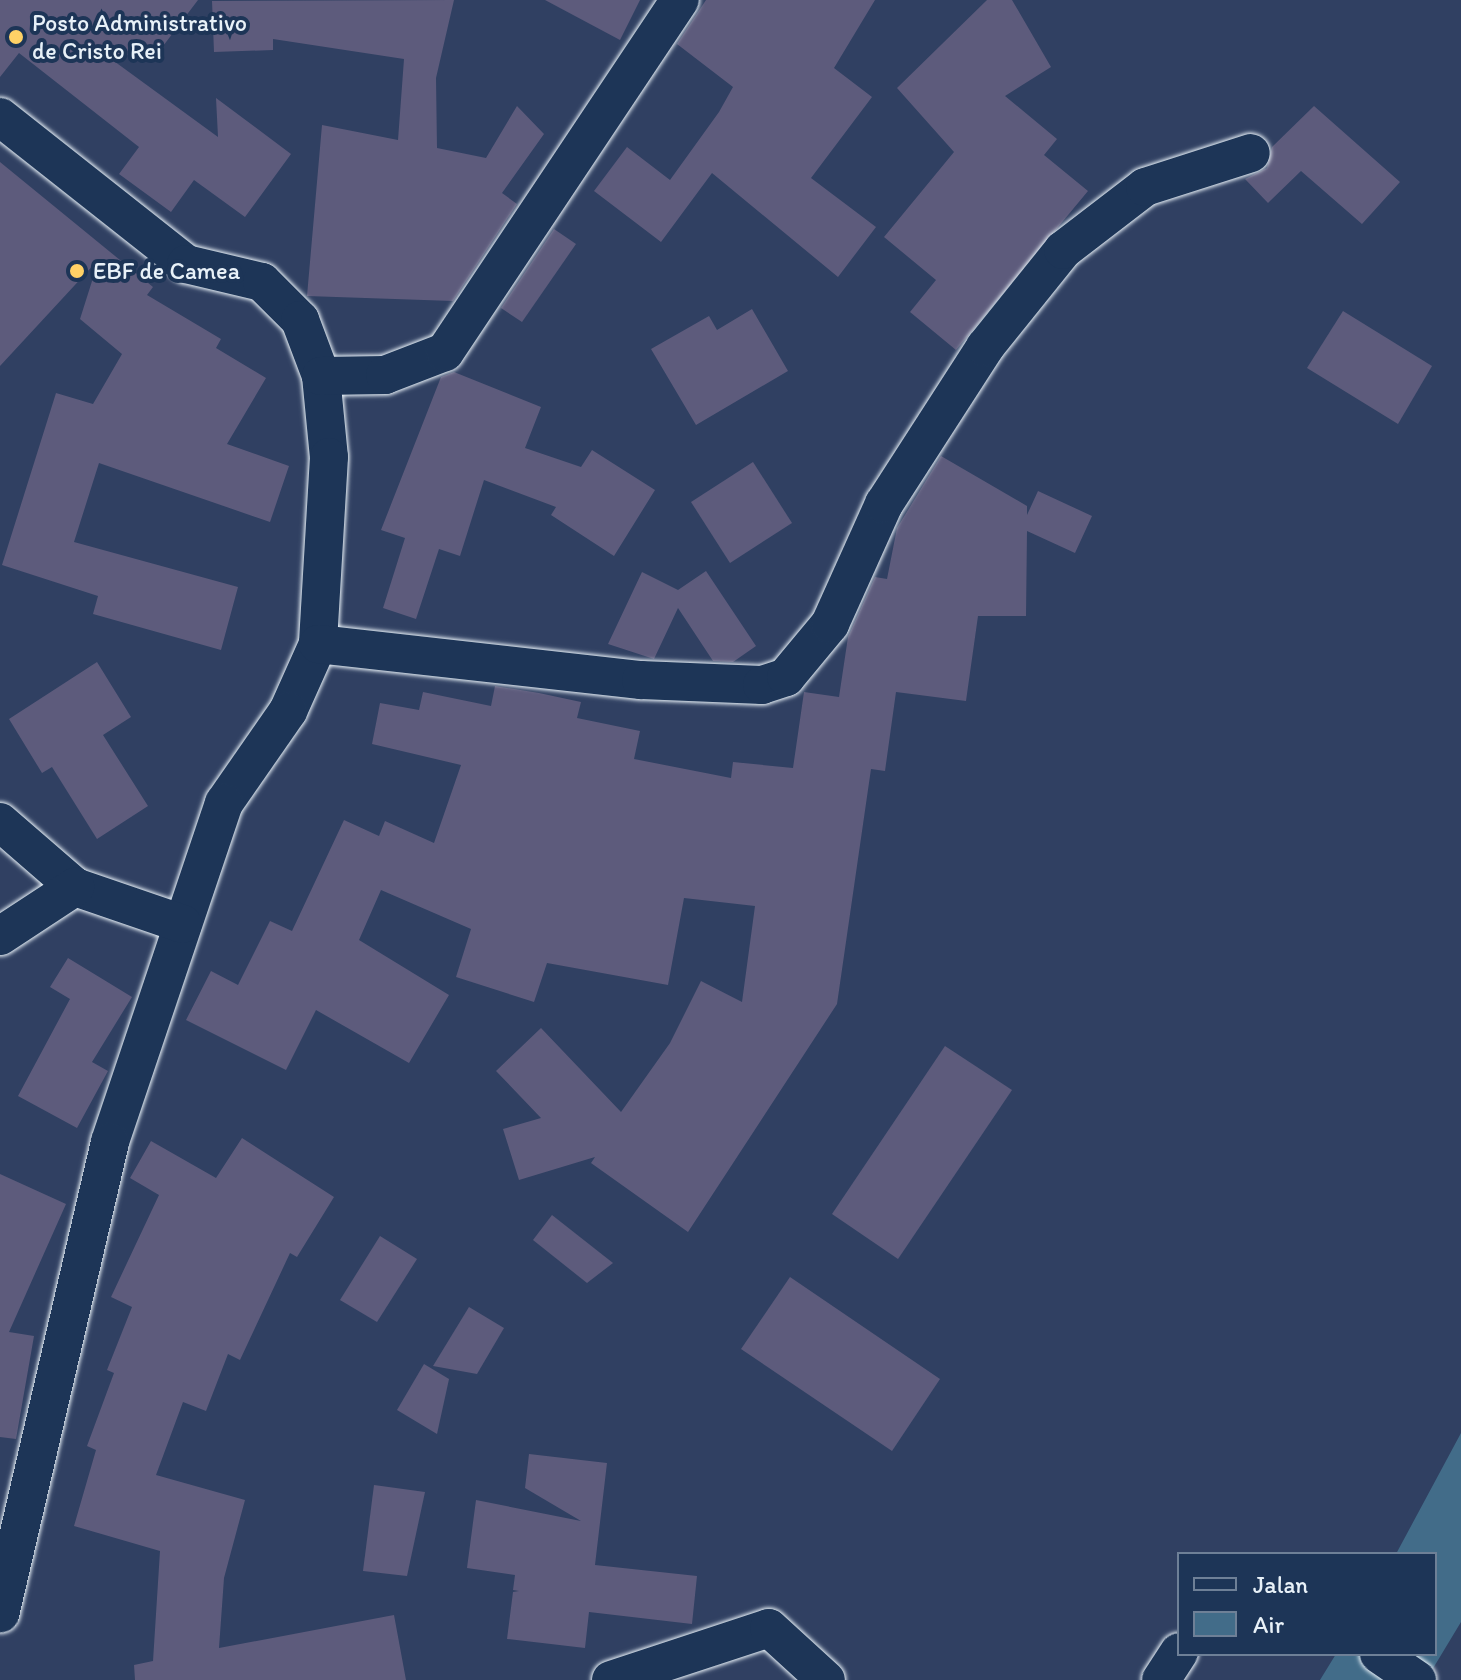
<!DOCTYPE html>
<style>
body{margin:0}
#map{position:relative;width:1461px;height:1680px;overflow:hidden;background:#304062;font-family:Itim,sans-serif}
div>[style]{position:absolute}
.water>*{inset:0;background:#426c89}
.building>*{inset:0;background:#5d5b7c}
.roads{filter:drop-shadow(0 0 2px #e8f1f8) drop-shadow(0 0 2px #e8f1f8)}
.street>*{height:38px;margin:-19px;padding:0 19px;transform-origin:19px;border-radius:19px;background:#1d3557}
.dots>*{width:22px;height:22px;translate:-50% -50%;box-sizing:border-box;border:4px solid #1d3557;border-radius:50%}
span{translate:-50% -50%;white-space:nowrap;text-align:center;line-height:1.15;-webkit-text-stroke:8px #1d3557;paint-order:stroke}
.poi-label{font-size:24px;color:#e8f1f8}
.left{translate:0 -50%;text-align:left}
.legend{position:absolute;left:1177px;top:1552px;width:260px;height:104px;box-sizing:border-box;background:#1d3557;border:2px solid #6e8097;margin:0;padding:10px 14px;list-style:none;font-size:24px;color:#e8f1f8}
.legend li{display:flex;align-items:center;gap:16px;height:40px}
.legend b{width:40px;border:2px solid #6e8097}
</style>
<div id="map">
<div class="water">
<i style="clip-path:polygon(1461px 1433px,1461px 1622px,1426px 1680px,1320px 1680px,1336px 1654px,1435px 1654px,1435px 1554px,1396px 1554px)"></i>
</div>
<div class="building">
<i style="clip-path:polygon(0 0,198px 0,157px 54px,107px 56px,218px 137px,216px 98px,291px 154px,245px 217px,194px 180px,171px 212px,119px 174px,139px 147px,19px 53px,0 77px)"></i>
<i style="clip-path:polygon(454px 0,436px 78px,437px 148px,486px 158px,517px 106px,544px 134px,502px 193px,517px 204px,453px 301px,307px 296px,322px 125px,398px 140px,404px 59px,273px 39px,273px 50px,214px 52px,212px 1px)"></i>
<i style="clip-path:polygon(545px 0,640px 0,620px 40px)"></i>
<i style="clip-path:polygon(706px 0,875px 0,834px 68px,872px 97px,811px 178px,876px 227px,838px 277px,712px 173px,661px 242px,594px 191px,627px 147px,670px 180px,719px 112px,733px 87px,677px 44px)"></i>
<i style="clip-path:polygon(987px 0,1012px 0,1051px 67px,1005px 96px,1057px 139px,1044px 155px,1088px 191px,956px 350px,910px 312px,936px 280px,884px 237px,954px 152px,897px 88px)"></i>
<i style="clip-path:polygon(1314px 106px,1400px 182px,1362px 224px,1301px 171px,1268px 203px,1245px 179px,1267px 168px,1272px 147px)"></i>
<i style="clip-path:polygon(0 162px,153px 287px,147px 295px,221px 339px,216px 348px,266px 378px,227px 444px,289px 466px,270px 522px,99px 463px,74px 542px,238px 587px,221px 650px,93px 614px,98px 596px,2px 565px,56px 393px,93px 404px,122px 354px,80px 319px,99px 259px,0 366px)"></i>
<i style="clip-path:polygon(554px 229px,576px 244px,522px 322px,501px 308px)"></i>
<i style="clip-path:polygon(752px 309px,788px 371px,696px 425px,651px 349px,709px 316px,717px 330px)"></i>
<i style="clip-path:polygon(1343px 311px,1432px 366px,1398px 424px,1307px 368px)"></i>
<i style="clip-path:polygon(454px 372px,541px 407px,525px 448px,581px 467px,592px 450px,655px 490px,614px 556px,551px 515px,556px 507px,484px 480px,460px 556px,439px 549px,416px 619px,383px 608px,405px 538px,381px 530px,441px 377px)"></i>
<i style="clip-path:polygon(941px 456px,1027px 506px,1027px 515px,1038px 491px,1092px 516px,1075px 553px,1027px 531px,1026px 616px,978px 616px,966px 701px,896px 692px,885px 771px,871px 769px,837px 1004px,688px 1232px,591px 1163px,595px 1157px,519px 1180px,503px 1129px,541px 1118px,496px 1071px,541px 1028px,621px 1112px,670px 1043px,701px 981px,742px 1002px,755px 906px,684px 898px,668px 985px,547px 963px,534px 1002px,456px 977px,471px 929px,381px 890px,359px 940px,449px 995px,409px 1063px,316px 1010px,286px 1070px,186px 1020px,211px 971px,238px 985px,270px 921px,292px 931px,344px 820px,379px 836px,385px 821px,434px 843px,461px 765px,372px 744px,380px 703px,419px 710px,423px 692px,491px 706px,495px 686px,539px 693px,581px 702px,577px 718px,640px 731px,634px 759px,731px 778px,733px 762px,793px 768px,804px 692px,839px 697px,848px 637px,875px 577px,887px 579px,897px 528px)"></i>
<i style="clip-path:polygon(753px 462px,792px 523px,730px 563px,691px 502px)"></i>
<i style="clip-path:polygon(706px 571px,756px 646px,733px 662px,713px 661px,678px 608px,654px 659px,608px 644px,642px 572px,678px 590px)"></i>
<i style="clip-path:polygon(97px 662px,131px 717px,103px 735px,148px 806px,97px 839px,52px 767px,42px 773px,9px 719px)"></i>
<i style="clip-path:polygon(68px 958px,132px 997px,92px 1062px,108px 1071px,77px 1128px,18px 1096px,70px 999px,50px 987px)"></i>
<i style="clip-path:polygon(945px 1046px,1012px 1090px,898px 1259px,832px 1214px)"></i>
<i style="clip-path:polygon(242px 1138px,334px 1197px,297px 1257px,290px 1253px,240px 1360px,228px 1354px,206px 1411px,183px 1402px,156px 1475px,245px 1500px,224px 1578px,219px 1648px,394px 1615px,406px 1680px,135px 1680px,134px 1665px,153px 1661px,160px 1551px,74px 1526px,96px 1450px,87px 1446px,114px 1373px,107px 1370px,132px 1307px,111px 1297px,159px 1195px,130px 1178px,151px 1141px,216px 1178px)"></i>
<i style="clip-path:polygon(0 1174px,66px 1204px,9px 1332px,34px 1336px,16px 1439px,0 1437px)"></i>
<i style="clip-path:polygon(552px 1215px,613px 1263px,587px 1283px,533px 1240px)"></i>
<i style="clip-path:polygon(380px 1236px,417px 1259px,377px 1322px,340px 1300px)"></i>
<i style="clip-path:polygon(790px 1277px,940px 1379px,892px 1451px,741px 1349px)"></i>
<i style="clip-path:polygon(469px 1307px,504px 1328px,477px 1374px,433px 1366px)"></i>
<i style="clip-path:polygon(424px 1364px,449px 1379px,437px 1434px,397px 1410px)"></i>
<i style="clip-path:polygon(529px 1454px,607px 1463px,595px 1565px,697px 1576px,692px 1624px,589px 1612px,585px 1648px,507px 1639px,513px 1592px,519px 1591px,513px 1590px,515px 1575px,467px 1568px,476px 1500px,581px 1521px,525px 1488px)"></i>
<i style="clip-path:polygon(374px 1485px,425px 1492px,407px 1576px,363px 1571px)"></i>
</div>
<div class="roads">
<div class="street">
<i style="left:0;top:117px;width:237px;rotate:38.3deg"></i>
<i style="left:186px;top:264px;width:78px;rotate:13.3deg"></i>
<i style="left:262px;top:282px;width:54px;rotate:45deg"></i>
<i style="left:300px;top:320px;width:60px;rotate:69.4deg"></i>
<i style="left:321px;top:376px;width:81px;rotate:84.4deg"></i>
<i style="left:329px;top:457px;width:187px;rotate:93.4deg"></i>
<i style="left:318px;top:644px;width:73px;rotate:114.1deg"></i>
<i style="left:288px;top:711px;width:112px;rotate:124.8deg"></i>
<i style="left:224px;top:803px;width:358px;rotate:108.6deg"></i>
<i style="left:110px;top:1142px;width:484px;rotate:103.1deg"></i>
<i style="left:321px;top:376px;width:64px;rotate:-0.9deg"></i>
<i style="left:385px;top:375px;width:64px;rotate:-21deg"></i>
<i style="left:445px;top:352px;width:423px;rotate:-56.3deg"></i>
<i style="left:318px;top:644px;width:325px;rotate:6.4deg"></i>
<i style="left:641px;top:680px;width:121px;rotate:2.4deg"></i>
<i style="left:762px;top:685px;width:25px;rotate:-18deg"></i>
<i style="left:786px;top:677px;width:69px;rotate:-50.3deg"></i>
<i style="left:830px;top:624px;width:132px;rotate:-65.8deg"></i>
<i style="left:884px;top:504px;width:187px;rotate:-57.2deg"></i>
<i style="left:985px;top:347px;width:124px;rotate:-51.2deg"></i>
<i style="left:1063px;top:250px;width:103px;rotate:-37.5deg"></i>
<i style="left:1145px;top:187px;width:111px;rotate:-17.8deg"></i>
<i style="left:0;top:822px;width:99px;rotate:40.9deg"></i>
<i style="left:75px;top:887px;width:114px;rotate:18.9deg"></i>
<i style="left:0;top:936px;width:90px;rotate:-33.2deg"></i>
<i style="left:1379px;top:1654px;width:46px;rotate:34.4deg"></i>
<i style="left:611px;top:1680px;width:166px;rotate:-18.2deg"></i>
<i style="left:769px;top:1628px;width:77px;rotate:42.4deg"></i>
<i style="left:1161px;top:1680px;width:33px;rotate:-57deg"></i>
</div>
</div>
<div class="dots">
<i style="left:16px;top:37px;background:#ffd166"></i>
<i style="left:77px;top:271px;background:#ffd166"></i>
</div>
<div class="poi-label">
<span class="left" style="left:32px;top:37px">Posto Administrativo<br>de Cristo Rei</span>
<span class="left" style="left:93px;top:271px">EBF de Camea</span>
</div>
<ul class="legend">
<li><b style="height:10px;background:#1d3557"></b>Jalan</li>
<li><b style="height:22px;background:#426c89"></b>Air</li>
</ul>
</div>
